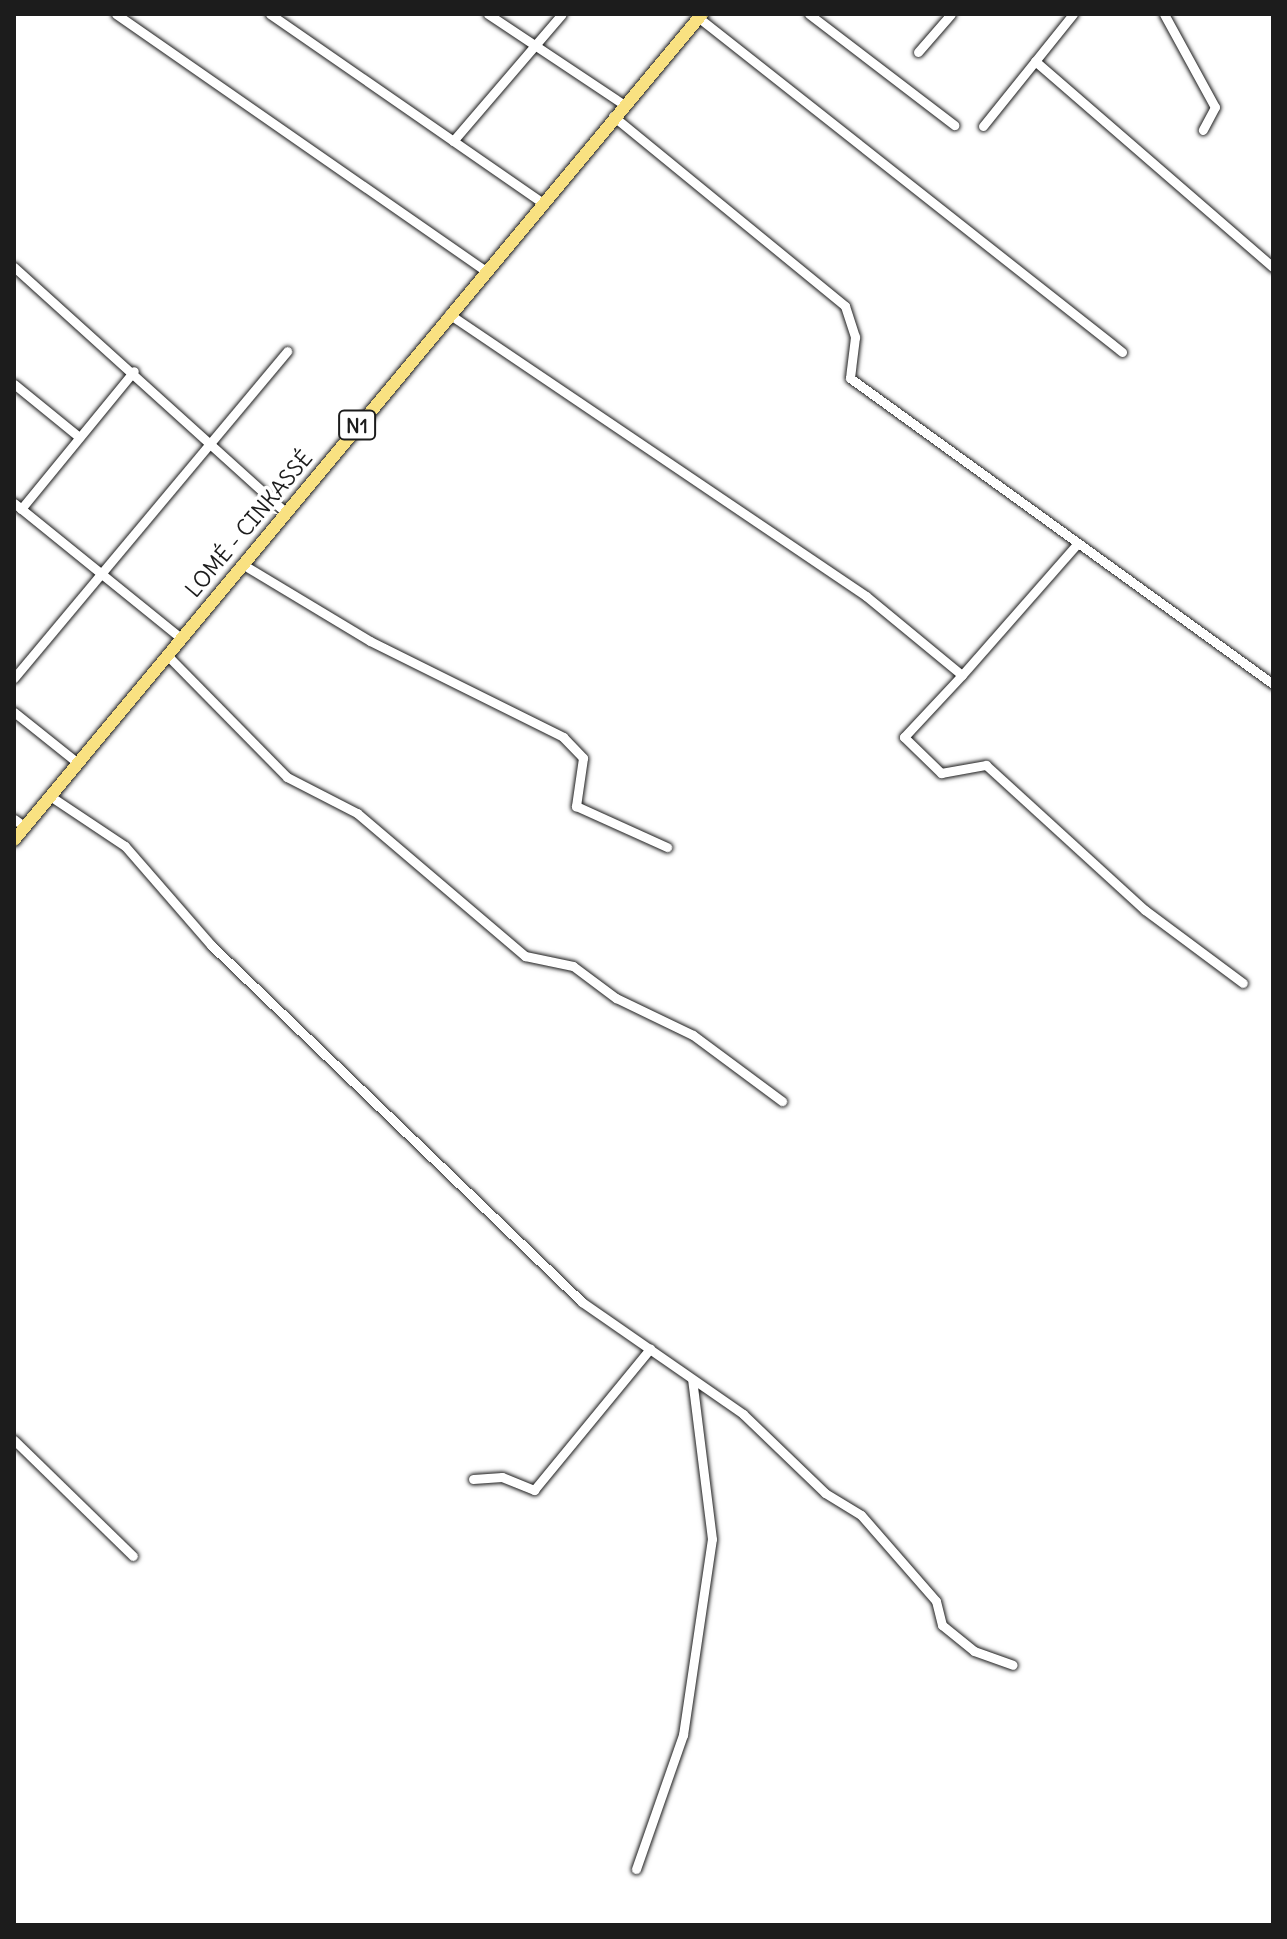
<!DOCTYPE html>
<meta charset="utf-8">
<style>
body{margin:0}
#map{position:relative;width:1287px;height:1939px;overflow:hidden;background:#fff;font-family:Delius,sans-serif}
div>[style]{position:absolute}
.roads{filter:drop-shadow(0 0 2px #1c1c1c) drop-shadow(0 0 2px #1c1c1c)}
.minor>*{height:9px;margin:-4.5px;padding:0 4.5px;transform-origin:4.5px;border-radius:4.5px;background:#fff}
.highway>*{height:12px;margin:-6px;padding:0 6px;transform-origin:6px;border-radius:6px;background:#f9e181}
span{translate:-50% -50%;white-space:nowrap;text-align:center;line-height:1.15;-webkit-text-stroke:7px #fff;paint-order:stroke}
.shield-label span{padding:2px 6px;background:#fff;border:2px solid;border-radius:6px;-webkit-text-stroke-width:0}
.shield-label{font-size:20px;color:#1c1c1c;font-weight:700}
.street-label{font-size:22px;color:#1c1c1c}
.frame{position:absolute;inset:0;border:16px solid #1c1c1c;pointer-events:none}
</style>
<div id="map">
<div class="roads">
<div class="minor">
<i style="left:116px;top:14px;width:449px;rotate:34.8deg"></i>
<i style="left:270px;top:14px;width:331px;rotate:34.7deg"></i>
<i style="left:488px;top:14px;width:162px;rotate:33.7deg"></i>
<i style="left:809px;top:14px;width:183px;rotate:37.4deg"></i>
<i style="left:1164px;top:14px;width:106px;rotate:61.3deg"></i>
<i style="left:1215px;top:107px;width:26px;rotate:118deg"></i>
<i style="left:699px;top:18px;width:539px;rotate:38.29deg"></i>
<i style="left:918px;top:52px;width:50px;rotate:-49deg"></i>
<i style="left:1035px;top:61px;width:315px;rotate:40.9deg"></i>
<i style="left:613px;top:116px;width:300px;rotate:39.3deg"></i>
<i style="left:845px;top:306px;width:33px;rotate:72deg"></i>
<i style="left:855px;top:337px;width:41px;rotate:97deg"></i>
<i style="left:850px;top:378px;width:522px;rotate:35.88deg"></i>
<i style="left:983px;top:126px;width:144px;rotate:-51.2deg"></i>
<i style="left:453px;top:141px;width:167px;rotate:-49.4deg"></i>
<i style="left:14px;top:267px;width:365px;rotate:42.1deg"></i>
<i style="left:449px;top:314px;width:503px;rotate:34.07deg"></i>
<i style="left:866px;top:596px;width:124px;rotate:39.5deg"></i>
<i style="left:962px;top:675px;width:85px;rotate:133.1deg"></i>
<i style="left:904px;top:737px;width:52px;rotate:44.2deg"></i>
<i style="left:941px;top:773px;width:46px;rotate:-10.1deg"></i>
<i style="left:986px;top:765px;width:215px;rotate:42.4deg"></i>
<i style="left:1145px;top:910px;width:122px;rotate:36.7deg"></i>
<i style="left:14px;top:384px;width:84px;rotate:39.2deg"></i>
<i style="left:14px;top:503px;width:215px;rotate:39deg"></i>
<i style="left:21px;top:509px;width:178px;rotate:-50.7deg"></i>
<i style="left:242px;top:564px;width:149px;rotate:31deg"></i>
<i style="left:370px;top:641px;width:216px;rotate:26.4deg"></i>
<i style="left:563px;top:737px;width:29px;rotate:46deg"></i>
<i style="left:583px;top:758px;width:49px;rotate:98.3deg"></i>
<i style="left:576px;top:806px;width:100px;rotate:24.3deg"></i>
<i style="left:167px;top:655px;width:171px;rotate:45.5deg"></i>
<i style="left:287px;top:777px;width:79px;rotate:27.2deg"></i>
<i style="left:357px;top:813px;width:221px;rotate:40.4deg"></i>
<i style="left:525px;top:956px;width:49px;rotate:11.8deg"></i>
<i style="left:573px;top:966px;width:54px;rotate:36.7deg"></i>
<i style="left:616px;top:998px;width:85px;rotate:25.7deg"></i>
<i style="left:693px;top:1035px;width:111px;rotate:36.6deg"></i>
<i style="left:962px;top:675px;width:174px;rotate:-48.7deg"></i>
<i style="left:14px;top:678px;width:426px;rotate:-50.1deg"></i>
<i style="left:14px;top:712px;width:82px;rotate:38.6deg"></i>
<i style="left:50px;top:796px;width:90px;rotate:33.7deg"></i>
<i style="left:125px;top:846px;width:131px;rotate:49deg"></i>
<i style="left:211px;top:945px;width:515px;rotate:43.9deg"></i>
<i style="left:582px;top:1302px;width:196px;rotate:34.8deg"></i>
<i style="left:743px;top:1414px;width:114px;rotate:43.9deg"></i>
<i style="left:825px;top:1493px;width:42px;rotate:31.4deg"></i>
<i style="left:861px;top:1515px;width:114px;rotate:48.9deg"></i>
<i style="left:936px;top:1601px;width:25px;rotate:76deg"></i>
<i style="left:942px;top:1625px;width:41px;rotate:39.1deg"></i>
<i style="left:974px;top:1651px;width:41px;rotate:19.7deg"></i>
<i style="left:14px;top:819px;width:14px;rotate:36deg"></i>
<i style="left:14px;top:1440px;width:166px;rotate:44.3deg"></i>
<i style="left:473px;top:1479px;width:29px;rotate:-4deg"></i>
<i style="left:502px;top:1477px;width:35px;rotate:22deg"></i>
<i style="left:534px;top:1490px;width:183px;rotate:-50.6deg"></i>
<i style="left:636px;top:1869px;width:142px;rotate:-70.7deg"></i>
<i style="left:683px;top:1735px;width:198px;rotate:-81.6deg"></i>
<i style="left:712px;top:1539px;width:161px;rotate:-97.1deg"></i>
</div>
<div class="highway">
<i style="left:14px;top:840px;width:1075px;rotate:-50.21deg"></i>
</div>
</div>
<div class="shield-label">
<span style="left:357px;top:425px">N1</span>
</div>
<div class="street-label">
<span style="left:249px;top:524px;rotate:-50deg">LOMÉ - CINKASSÉ</span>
</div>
<div class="frame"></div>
</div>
